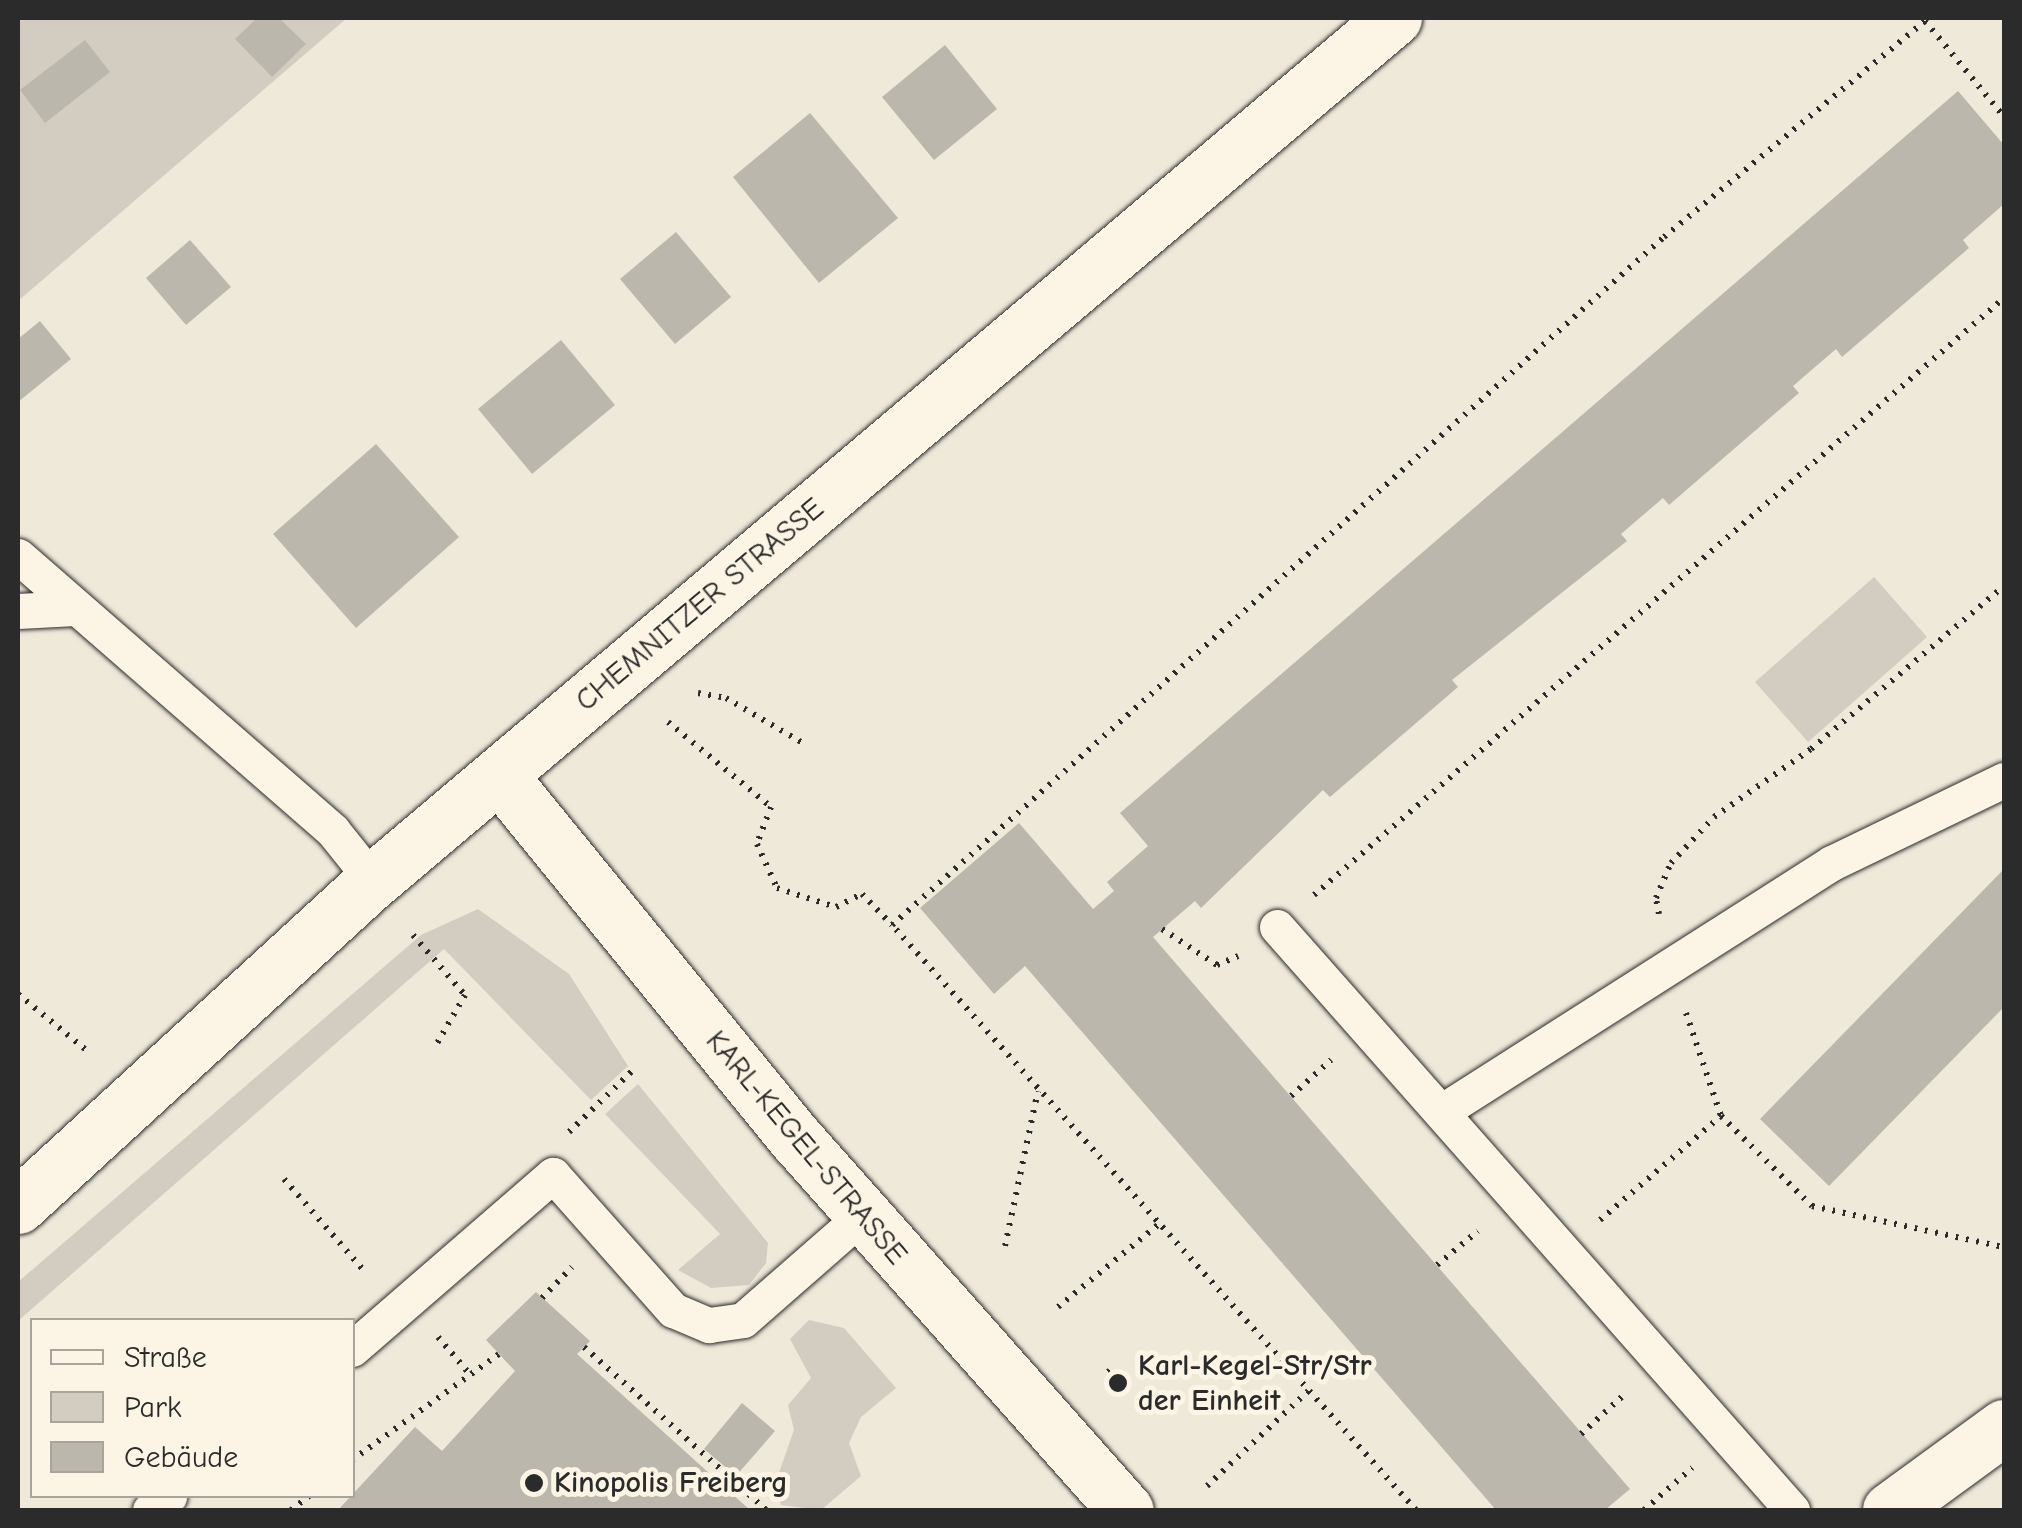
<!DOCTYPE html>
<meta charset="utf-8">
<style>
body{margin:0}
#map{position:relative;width:2022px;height:1528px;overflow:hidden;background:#efe9da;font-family:"Comic Neue",sans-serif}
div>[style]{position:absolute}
.green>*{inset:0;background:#d2cdc0}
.building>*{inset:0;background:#bcb7ac}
.path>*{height:6px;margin-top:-3px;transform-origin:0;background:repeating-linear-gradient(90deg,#2b2b2b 0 2.5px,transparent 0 10.5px)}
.roads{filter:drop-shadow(0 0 2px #2b2b2b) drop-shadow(0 0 2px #2b2b2b)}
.service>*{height:35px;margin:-17.5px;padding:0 17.5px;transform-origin:17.5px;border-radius:17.5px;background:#fcf5e5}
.minor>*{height:55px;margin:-27.5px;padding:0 27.5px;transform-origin:27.5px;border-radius:27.5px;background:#fcf5e5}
.tertiary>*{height:55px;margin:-27.5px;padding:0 27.5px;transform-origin:27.5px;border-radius:27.5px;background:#fcf5e5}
.primary>*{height:55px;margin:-27.5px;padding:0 27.5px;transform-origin:27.5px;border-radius:27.5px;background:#fcf5e5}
.dots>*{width:28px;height:28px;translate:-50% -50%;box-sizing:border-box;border:5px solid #fcf5e5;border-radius:50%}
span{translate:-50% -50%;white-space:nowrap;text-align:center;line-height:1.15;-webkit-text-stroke:10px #fcf5e5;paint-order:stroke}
.street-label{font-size:30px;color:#2b2b2b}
.poi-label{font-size:30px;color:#2b2b2b;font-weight:700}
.left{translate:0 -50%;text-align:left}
.frame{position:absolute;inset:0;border:20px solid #2b2b2b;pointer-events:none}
.legend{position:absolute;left:30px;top:1318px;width:325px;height:180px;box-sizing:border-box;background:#fcf5e5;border:2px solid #a8a49b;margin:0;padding:12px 18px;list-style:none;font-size:30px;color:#2b2b2b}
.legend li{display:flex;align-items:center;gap:20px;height:50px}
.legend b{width:50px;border:2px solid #a8a49b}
</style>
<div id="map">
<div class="green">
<i style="clip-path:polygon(18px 18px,347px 18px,18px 301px)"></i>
<i style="clip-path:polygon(1874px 577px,1927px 637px,1808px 742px,1755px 682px)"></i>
<i style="clip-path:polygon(478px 909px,569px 974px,628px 1066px,591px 1100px,444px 949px,18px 1321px,18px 1282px,421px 935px)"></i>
<i style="clip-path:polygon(638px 1084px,768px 1243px,766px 1263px,749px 1285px,711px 1288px,678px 1270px,720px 1234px,605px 1114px)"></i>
<i style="clip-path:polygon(809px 1320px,844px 1328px,896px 1388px,861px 1417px,849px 1443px,861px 1476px,821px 1510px,781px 1505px,775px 1484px,794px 1430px,788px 1405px,811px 1378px,790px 1339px)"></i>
</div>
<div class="building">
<i style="clip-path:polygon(257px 18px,279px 18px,306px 44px,272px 77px,235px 39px)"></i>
<i style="clip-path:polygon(85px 40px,110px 72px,45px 123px,20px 90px)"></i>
<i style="clip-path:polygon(945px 45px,997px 109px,934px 160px,882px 97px)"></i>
<i style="clip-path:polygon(1958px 91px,2004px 145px,2004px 204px,1963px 240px,1969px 248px,1842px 357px,1836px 349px,1793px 386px,1799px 393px,1669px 505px,1663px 498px,1621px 534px,1627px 541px,1452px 680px,1458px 687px,1330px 797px,1323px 790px,1201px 908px,1195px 901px,1153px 937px,1630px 1489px,1605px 1510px,1496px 1510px,1025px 966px,994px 994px,920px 908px,1019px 823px,1093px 909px,1114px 891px,1107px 882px,1148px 846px,1120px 813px)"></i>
<i style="clip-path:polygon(810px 113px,898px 218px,819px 283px,733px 177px)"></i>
<i style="clip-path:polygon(676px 232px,731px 297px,675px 344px,620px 279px)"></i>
<i style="clip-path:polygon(190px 240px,231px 287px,186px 325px,146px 278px)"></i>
<i style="clip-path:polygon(40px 321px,71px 359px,18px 402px,18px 339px)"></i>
<i style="clip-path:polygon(561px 340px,615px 405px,532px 474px,478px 409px)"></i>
<i style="clip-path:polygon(376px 444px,459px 537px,356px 628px,273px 534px)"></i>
<i style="clip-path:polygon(2004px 869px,2004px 1007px,1829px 1186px,1760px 1119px)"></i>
<i style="clip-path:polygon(536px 1292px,590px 1341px,577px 1354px,750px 1510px,338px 1510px,415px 1427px,442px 1451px,515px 1371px,486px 1340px)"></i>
<i style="clip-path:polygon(742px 1403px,775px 1431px,736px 1476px,704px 1449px)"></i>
</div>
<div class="path">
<i style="left:698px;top:693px;width:28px;rotate:10deg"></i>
<i style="left:726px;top:698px;width:87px;rotate:30.4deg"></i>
<i style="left:668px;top:722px;width:134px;rotate:39.5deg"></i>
<i style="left:771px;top:807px;width:40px;rotate:111deg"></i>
<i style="left:757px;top:844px;width:48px;rotate:65.6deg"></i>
<i style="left:777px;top:888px;width:62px;rotate:17.9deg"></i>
<i style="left:836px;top:907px;width:29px;rotate:-27deg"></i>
<i style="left:862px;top:894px;width:43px;rotate:45.9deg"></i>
<i style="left:1314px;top:895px;width:912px;rotate:-40.87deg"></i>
<i style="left:1659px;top:914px;width:16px;rotate:-101deg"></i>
<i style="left:1656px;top:898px;width:38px;rotate:-67deg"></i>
<i style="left:1671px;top:863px;width:63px;rotate:-46.9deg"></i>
<i style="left:1714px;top:817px;width:118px;rotate:-35deg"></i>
<i style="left:1811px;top:749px;width:253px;rotate:-40.2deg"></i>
<i style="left:1162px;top:929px;width:66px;rotate:33.2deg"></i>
<i style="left:1217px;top:965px;width:23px;rotate:-23deg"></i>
<i style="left:413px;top:935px;width:79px;rotate:49.1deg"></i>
<i style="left:465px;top:995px;width:58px;rotate:120.1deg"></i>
<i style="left:18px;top:994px;width:87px;rotate:39.4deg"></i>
<i style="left:1686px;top:1013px;width:109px;rotate:71.2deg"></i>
<i style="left:1721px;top:1116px;width:128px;rotate:44.7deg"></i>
<i style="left:1812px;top:1206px;width:196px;rotate:12.1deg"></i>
<i style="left:1291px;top:1096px;width:54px;rotate:-42deg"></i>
<i style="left:569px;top:1132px;width:93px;rotate:-44.1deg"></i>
<i style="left:284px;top:1179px;width:123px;rotate:48.9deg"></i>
<i style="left:1600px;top:1220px;width:160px;rotate:-40.7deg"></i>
<i style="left:1005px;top:1246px;width:158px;rotate:-78deg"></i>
<i style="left:1437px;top:1265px;width:53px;rotate:-39.7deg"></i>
<i style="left:542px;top:1298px;width:43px;rotate:-45.9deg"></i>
<i style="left:1058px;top:1307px;width:131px;rotate:-39.4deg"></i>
<i style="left:438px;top:1337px;width:46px;rotate:49.4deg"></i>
<i style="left:584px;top:1347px;width:244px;rotate:41.8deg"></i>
<i style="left:1108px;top:1372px;width:8px;rotate:-40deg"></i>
<i style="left:1581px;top:1434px;width:59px;rotate:-42.3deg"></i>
<i style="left:352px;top:1460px;width:181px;rotate:-35.8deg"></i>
<i style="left:1207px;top:1486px;width:139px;rotate:-43.2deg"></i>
<i style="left:291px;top:1510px;width:23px;rotate:-38deg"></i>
<i style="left:1416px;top:1510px;width:785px;rotate:-131.85deg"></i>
<i style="left:892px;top:925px;width:1034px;rotate:-41.71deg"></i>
<i style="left:1664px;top:237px;width:339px;rotate:-39.6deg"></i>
<i style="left:1925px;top:21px;width:124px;rotate:50.5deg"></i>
<i style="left:1644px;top:1510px;width:64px;rotate:-41.2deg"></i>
</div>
<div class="roads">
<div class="service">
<i style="left:18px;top:556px;width:418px;rotate:41.1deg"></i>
<i style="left:333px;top:831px;width:64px;rotate:51.3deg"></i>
<i style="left:18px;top:611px;width:57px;rotate:-3deg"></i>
<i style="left:1277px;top:927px;width:778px;rotate:48.54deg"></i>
<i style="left:1444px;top:1110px;width:460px;rotate:-32.5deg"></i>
<i style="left:1832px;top:863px;width:191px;rotate:-25.8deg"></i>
<i style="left:352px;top:1349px;width:266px;rotate:-40.9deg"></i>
<i style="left:553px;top:1175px;width:181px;rotate:48.4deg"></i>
<i style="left:673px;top:1310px;width:39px;rotate:23deg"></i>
<i style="left:709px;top:1325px;width:34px;rotate:-8deg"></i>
<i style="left:743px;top:1320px;width:158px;rotate:-41.2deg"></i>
<i style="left:150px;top:1510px;width:24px;rotate:-36deg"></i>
</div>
<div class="minor">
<i style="left:1890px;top:1510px;width:141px;rotate:-36.1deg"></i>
</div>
<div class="tertiary">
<i style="left:499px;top:775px;width:471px;rotate:50.8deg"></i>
<i style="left:797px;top:1140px;width:495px;rotate:48.4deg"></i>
</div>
<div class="primary">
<i style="left:18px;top:1206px;width:481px;rotate:-42.5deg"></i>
<i style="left:373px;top:881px;width:1337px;rotate:-40.21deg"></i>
</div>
</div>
<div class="dots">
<i style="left:1118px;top:1383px;background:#2b2b2b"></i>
<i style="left:534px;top:1483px;background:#2b2b2b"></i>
</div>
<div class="street-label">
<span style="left:700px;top:605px;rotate:-40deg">CHEMNITZER STRASSE</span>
<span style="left:806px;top:1148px;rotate:50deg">KARL-KEGEL-STRASSE</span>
</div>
<div class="poi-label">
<span class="left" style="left:1138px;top:1383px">Karl-Kegel-Str/Str<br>der Einheit</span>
<span class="left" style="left:554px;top:1483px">Kinopolis Freiberg</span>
</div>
<div class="frame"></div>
<ul class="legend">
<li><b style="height:12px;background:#fcf5e5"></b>Straße</li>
<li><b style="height:28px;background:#d2cdc0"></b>Park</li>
<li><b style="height:28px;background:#bcb7ac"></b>Gebäude</li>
</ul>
</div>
